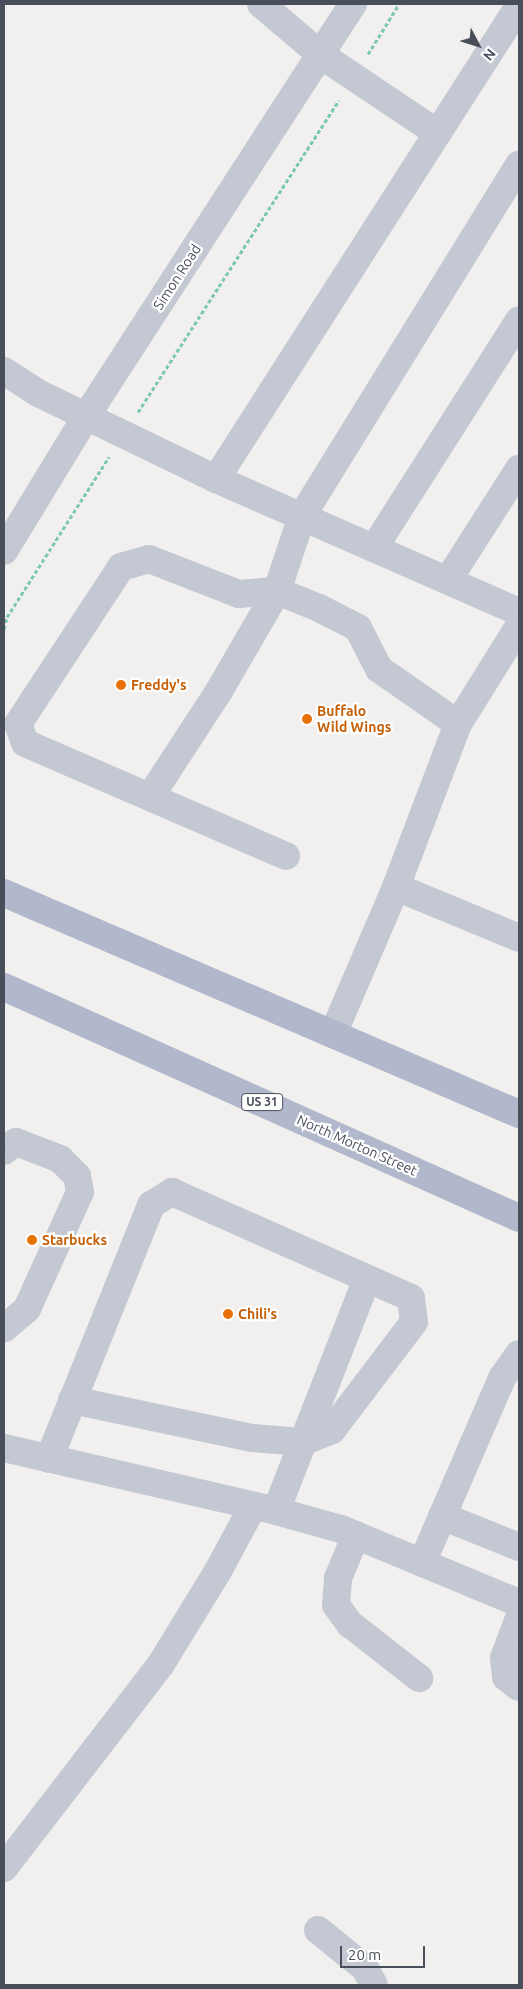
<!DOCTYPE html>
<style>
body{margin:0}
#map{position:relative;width:523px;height:1989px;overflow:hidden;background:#f2f0ef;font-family:Ubuntu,sans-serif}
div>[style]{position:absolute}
.path>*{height:3px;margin-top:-1.5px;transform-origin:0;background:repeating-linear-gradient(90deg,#7cc7b3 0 4px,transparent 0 6.5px)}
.minor>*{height:28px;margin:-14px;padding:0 14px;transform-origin:14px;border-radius:14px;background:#c4c8d3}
.major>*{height:28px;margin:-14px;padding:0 14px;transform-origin:14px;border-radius:14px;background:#b1b8cc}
.dots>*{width:14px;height:14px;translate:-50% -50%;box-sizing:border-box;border:2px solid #fff;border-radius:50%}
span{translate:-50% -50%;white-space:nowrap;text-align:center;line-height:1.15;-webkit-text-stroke:4.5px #fff;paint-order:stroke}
.shield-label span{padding:1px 4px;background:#fff;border:1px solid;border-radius:4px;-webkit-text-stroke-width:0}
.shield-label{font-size:12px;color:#494e5b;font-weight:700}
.street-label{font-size:14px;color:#494e5b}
.food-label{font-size:14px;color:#c56008;font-weight:700}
.left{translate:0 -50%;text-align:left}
.frame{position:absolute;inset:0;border:5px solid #494e5b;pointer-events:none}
.north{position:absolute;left:453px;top:20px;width:50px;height:50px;-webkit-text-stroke:4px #fff;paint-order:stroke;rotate:130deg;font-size:14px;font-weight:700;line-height:20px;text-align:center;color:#494e5b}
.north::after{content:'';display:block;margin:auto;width:18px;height:22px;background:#494e5b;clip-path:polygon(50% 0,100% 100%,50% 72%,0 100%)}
.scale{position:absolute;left:340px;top:1946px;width:85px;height:22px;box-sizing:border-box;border:2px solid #494e5b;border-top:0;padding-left:6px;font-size:15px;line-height:18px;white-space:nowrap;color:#494e5b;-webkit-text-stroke:4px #fff;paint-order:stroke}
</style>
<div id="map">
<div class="path">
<i style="left:368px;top:54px;width:59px;rotate:-58.2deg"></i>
<i style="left:138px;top:412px;width:371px;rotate:-57.2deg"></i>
<i style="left:4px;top:629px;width:12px;rotate:-76deg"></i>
<i style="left:7px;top:617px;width:190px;rotate:-57.5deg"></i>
</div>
<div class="minor">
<i style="left:261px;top:4px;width:79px;rotate:40.4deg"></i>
<i style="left:321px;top:55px;width:138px;rotate:33.8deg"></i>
<i style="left:519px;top:6px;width:562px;rotate:122.64deg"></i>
<i style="left:216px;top:479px;width:331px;rotate:23.7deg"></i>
<i style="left:4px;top:371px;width:40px;rotate:32.9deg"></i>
<i style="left:38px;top:393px;width:198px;rotate:25.8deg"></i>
<i style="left:374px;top:548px;width:270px;rotate:-57.5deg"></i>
<i style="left:4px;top:551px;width:159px;rotate:-58.6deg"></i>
<i style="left:87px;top:415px;width:490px;rotate:-57.1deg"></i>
<i style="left:448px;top:580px;width:132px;rotate:-57.4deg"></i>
<i style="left:150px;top:797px;width:126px;rotate:-56.9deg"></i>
<i style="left:219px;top:691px;width:116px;rotate:-59.9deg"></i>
<i style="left:277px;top:591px;width:79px;rotate:-71.6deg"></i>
<i style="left:302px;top:516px;width:413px;rotate:-58.3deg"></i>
<i style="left:286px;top:856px;width:284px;rotate:-156.6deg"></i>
<i style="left:25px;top:743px;width:20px;rotate:-110deg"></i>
<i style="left:18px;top:724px;width:188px;rotate:-56.7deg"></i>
<i style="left:121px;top:567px;width:29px;rotate:-16deg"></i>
<i style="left:149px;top:559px;width:97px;rotate:21.3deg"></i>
<i style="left:239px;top:594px;width:38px;rotate:-5deg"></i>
<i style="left:277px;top:591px;width:45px;rotate:22deg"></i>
<i style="left:319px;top:608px;width:44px;rotate:27.1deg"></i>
<i style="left:358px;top:628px;width:46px;rotate:62.9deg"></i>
<i style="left:379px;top:669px;width:96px;rotate:34.8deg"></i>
<i style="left:396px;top:887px;width:133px;rotate:22.5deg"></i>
<i style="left:333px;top:1034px;width:160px;rotate:-66.8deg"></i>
<i style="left:396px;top:887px;width:174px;rotate:-69.2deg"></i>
<i style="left:458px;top:724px;width:115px;rotate:-58.1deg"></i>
<i style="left:4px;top:1151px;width:15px;rotate:-37deg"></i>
<i style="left:16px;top:1142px;width:47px;rotate:21.1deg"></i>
<i style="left:60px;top:1159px;width:24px;rotate:45deg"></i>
<i style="left:77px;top:1176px;width:16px;rotate:79deg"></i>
<i style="left:80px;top:1192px;width:128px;rotate:114.4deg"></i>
<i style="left:27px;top:1309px;width:30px;rotate:140deg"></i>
<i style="left:72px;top:1400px;width:184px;rotate:11.9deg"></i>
<i style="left:252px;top:1438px;width:51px;rotate:4.5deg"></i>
<i style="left:303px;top:1442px;width:175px;rotate:-68.6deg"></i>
<i style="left:4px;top:1448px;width:279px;rotate:13deg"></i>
<i style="left:276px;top:1511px;width:67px;rotate:15.5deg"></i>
<i style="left:341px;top:1529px;width:193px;rotate:22.6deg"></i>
<i style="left:49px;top:1459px;width:274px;rotate:-68.1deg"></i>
<i style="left:151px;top:1205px;width:25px;rotate:-32deg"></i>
<i style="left:172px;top:1192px;width:261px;rotate:23.9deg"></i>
<i style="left:411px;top:1298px;width:24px;rotate:83deg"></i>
<i style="left:414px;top:1322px;width:136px;rotate:127.2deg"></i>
<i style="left:332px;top:1430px;width:31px;rotate:158deg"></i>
<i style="left:303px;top:1442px;width:74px;rotate:111.4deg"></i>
<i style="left:442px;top:1516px;width:83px;rotate:21.9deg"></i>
<i style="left:356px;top:1535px;width:47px;rotate:112.7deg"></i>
<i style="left:338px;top:1578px;width:27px;rotate:94deg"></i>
<i style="left:336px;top:1605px;width:24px;rotate:54deg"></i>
<i style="left:350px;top:1624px;width:88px;rotate:38deg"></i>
<i style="left:422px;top:1563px;width:202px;rotate:-66.6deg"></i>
<i style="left:502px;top:1378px;width:29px;rotate:-55deg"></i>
<i style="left:519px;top:1618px;width:43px;rotate:110.6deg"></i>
<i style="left:504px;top:1658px;width:19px;rotate:84deg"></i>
<i style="left:506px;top:1677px;width:16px;rotate:38deg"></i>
<i style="left:4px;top:1868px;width:257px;rotate:-52.4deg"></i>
<i style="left:161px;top:1664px;width:109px;rotate:-58.5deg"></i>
<i style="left:218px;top:1571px;width:74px;rotate:-61.7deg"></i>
<i style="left:318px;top:1930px;width:60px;rotate:39deg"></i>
<i style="left:365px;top:1968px;width:19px;rotate:62deg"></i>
</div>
<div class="major">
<i style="left:4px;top:893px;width:560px;rotate:23.23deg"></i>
<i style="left:4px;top:987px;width:564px;rotate:24.16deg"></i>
</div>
<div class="dots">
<i style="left:121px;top:685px;background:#e8710a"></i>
<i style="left:307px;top:719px;background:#e8710a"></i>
<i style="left:32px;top:1240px;background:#e8710a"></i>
<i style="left:228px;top:1314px;background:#e8710a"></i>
</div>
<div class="shield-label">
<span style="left:262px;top:1102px">US 31</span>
</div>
<div class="street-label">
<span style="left:177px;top:277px;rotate:-57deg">Simon Road</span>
<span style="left:357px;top:1145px;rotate:24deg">North Morton Street</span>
</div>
<div class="food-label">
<span class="left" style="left:131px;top:685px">Freddy's</span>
<span class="left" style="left:317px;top:719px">Buffalo<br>Wild Wings</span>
<span class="left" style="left:42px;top:1240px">Starbucks</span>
<span class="left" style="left:238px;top:1314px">Chili's</span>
</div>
<div class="frame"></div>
<div class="north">N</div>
<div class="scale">20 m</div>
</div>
